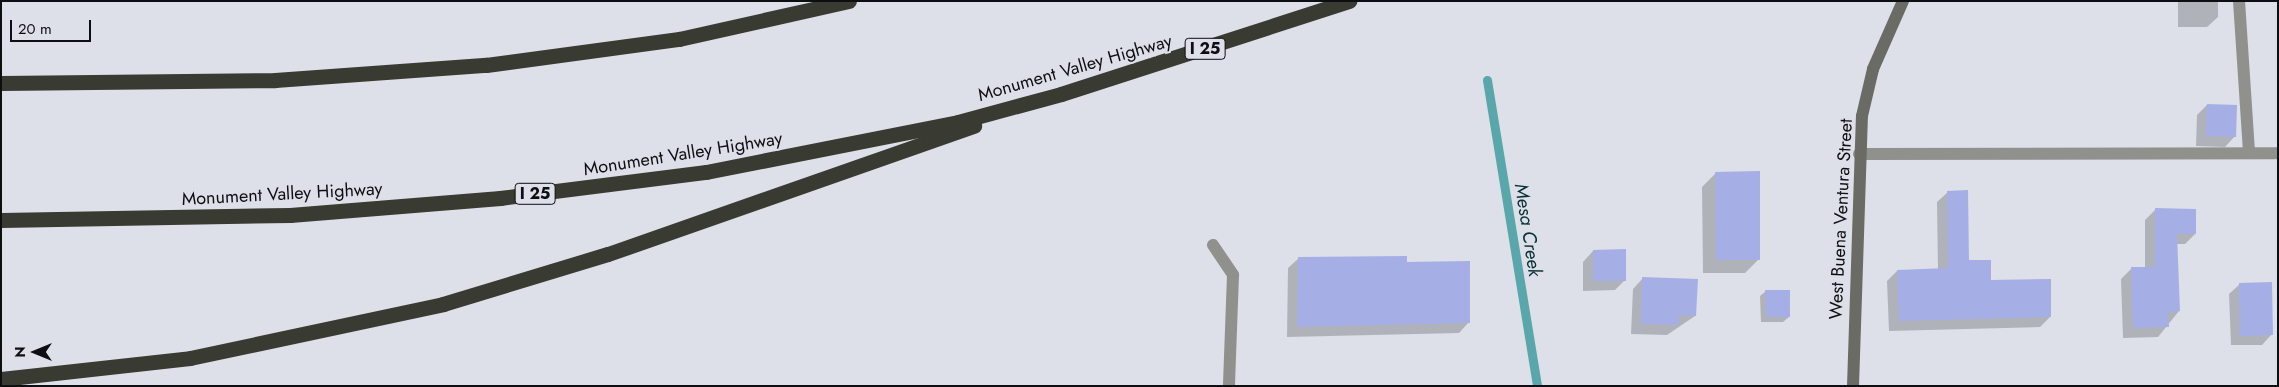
<!DOCTYPE html>
<style>
body{margin:0}
#map{position:relative;width:2279px;height:387px;overflow:hidden;background:#dddfe9;font-family:Jost,sans-serif}
div>[style]{position:absolute}
.shadow>*{inset:0;background:#0003}
.stream>*{height:9px;margin:-4.5px;padding:0 4.5px;transform-origin:4.5px;border-radius:4.5px;background:#59a7ab}
.building>*{inset:0;background:#a5afe5}
.lane>*{height:12px;margin:-6px;padding:0 6px;transform-origin:6px;border-radius:6px;background:#90918c}
.street>*{height:12px;margin:-6px;padding:0 6px;transform-origin:6px;border-radius:6px;background:#90918c}
.secondary>*{height:12px;margin:-6px;padding:0 6px;transform-origin:6px;border-radius:6px;background:#6a6b65}
.highway>*{height:15px;margin:-7.5px;padding:0 7.5px;transform-origin:7.5px;border-radius:7.5px;background:#393a32}
span{translate:-50% -50%;white-space:nowrap;text-align:center;line-height:1.15;-webkit-text-stroke:4px #dddfe9;paint-order:stroke}
.shield-label span{padding:1px 4px;background:#dddfe9;border:1px solid;border-radius:4px;-webkit-text-stroke-width:0}
.shield-label{font-size:16px;color:#0d0e11;font-weight:700}
.street-label{font-size:18px;color:#0d0e11}
.water-label{font-size:19px;color:#093133;font-style:italic}
.frame{position:absolute;inset:0;border:2px solid #0d0e11;pointer-events:none}
.north{position:absolute;left:10px;top:327px;width:50px;height:50px;-webkit-text-stroke:4px #dddfe9;paint-order:stroke;rotate:270deg;font-size:14px;font-weight:700;line-height:20px;text-align:center;color:#0d0e11}
.north::after{content:'';display:block;margin:auto;width:18px;height:22px;background:#0d0e11;clip-path:polygon(50% 0,100% 100%,50% 72%,0 100%)}
.scale{position:absolute;left:10px;top:20px;width:81px;height:22px;box-sizing:border-box;border:2px solid #0d0e11;border-top:0;padding-left:6px;font-size:15px;line-height:18px;white-space:nowrap;color:#0d0e11;-webkit-text-stroke:4px #dddfe9;paint-order:stroke}
</style>
<div id="map">
<div class="shadow">
<i style="clip-path:polygon(2178px 1px,2218px 1px,2218px 17px,2207px 27px,2178px 27px)"></i>
<i style="clip-path:polygon(2207px 105px,2235px 136px,2225px 147px,2196px 146px,2197px 115px)"></i>
<i style="clip-path:polygon(1716px 173px,1759px 259px,1745px 273px,1703px 273px,1702px 187px)"></i>
<i style="clip-path:polygon(1948px 192px,1968px 261px,1990px 281px,2050px 317px,2040px 327px,1889px 331px,1887px 281px,1897px 271px,1938px 270px,1937px 202px)"></i>
<i style="clip-path:polygon(2156px 209px,2195px 234px,2185px 244px,2176px 244px,2179px 311px,2158px 337px,2123px 338px,2121px 279px,2131px 269px,2145px 268px,2145px 220px)"></i>
<i style="clip-path:polygon(1593px 251px,1625px 280px,1615px 290px,1583px 291px,1583px 262px)"></i>
<i style="clip-path:polygon(1299px 258px,1406px 263px,1469px 322px,1459px 333px,1287px 337px,1288px 268px)"></i>
<i style="clip-path:polygon(1643px 278px,1695px 316px,1667px 335px,1631px 334px,1633px 289px)"></i>
<i style="clip-path:polygon(2240px 284px,2272px 334px,2262px 345px,2231px 345px,2229px 294px)"></i>
<i style="clip-path:polygon(1766px 291px,1789px 317px,1783px 322px,1761px 322px,1760px 296px)"></i>
</div>
<div class="stream">
<i style="left:1487px;top:80px;width:310px;rotate:80.7deg"></i>
</div>
<div class="building">
<i style="clip-path:polygon(2207px 104px,2237px 105px,2236px 137px,2206px 136px)"></i>
<i style="clip-path:polygon(1760px 171px,1760px 260px,1716px 260px,1715px 172px)"></i>
<i style="clip-path:polygon(1968px 190px,1969px 260px,1991px 260px,1991px 280px,2051px 279px,2051px 317px,1899px 321px,1897px 270px,1948px 268px,1947px 191px)"></i>
<i style="clip-path:polygon(2155px 208px,2196px 209px,2196px 234px,2177px 234px,2180px 311px,2168px 312px,2169px 327px,2133px 328px,2131px 267px,2155px 267px)"></i>
<i style="clip-path:polygon(1626px 249px,1626px 281px,1593px 281px,1593px 250px)"></i>
<i style="clip-path:polygon(1407px 256px,1407px 262px,1470px 261px,1470px 323px,1297px 327px,1298px 257px)"></i>
<i style="clip-path:polygon(1642px 277px,1698px 279px,1696px 316px,1679px 315px,1679px 325px,1641px 324px)"></i>
<i style="clip-path:polygon(2272px 282px,2273px 335px,2240px 336px,2239px 283px)"></i>
<i style="clip-path:polygon(1765px 290px,1790px 290px,1790px 317px,1766px 317px)"></i>
</div>
<div class="lane">
<i style="left:2239px;top:1px;width:152px;rotate:86.2deg"></i>
<i style="left:1859px;top:154px;width:419px;rotate:-0.1deg"></i>
</div>
<div class="street">
<i style="left:1213px;top:245px;width:36px;rotate:56deg"></i>
<i style="left:1233px;top:275px;width:111px;rotate:92.1deg"></i>
</div>
<div class="secondary">
<i style="left:1853px;top:386px;width:270px;rotate:-88.1deg"></i>
<i style="left:1862px;top:116px;width:48px;rotate:-76.8deg"></i>
<i style="left:1873px;top:69px;width:74px;rotate:-66.2deg"></i>
</div>
<div class="highway">
<i style="left:1px;top:83px;width:274px;rotate:-0.6deg"></i>
<i style="left:275px;top:80px;width:212px;rotate:-4.1deg"></i>
<i style="left:486px;top:65px;width:195px;rotate:-7.7deg"></i>
<i style="left:679px;top:39px;width:174px;rotate:-12.6deg"></i>
<i style="left:1px;top:220px;width:289px;rotate:-1deg"></i>
<i style="left:290px;top:215px;width:211px;rotate:-4.6deg"></i>
<i style="left:500px;top:198px;width:208px;rotate:-7.2deg"></i>
<i style="left:706px;top:172px;width:257px;rotate:-11.2deg"></i>
<i style="left:958px;top:122px;width:107px;rotate:-15.2deg"></i>
<i style="left:1061px;top:94px;width:303px;rotate:-17.9deg"></i>
<i style="left:1px;top:379px;width:190px;rotate:-6.3deg"></i>
<i style="left:190px;top:358px;width:259px;rotate:-12deg"></i>
<i style="left:443px;top:304px;width:172px;rotate:-16.9deg"></i>
<i style="left:608px;top:254px;width:388px;rotate:-19.3deg"></i>
</div>
<div class="shield-label">
<span style="left:1205px;top:49px">I 25</span>
<span style="left:535px;top:194px">I 25</span>
</div>
<div class="street-label">
<span style="left:1075px;top:68px;rotate:-16deg">Monument Valley Highway</span>
<span style="left:683px;top:154px;rotate:-9deg">Monument Valley Highway</span>
<span style="left:282px;top:194px;rotate:-3deg">Monument Valley Highway</span>
<span style="left:1841px;top:219px;rotate:-87deg">West Buena Ventura Street</span>
</div>
<div class="water-label">
<span style="left:1528px;top:230px;rotate:81deg">Mesa Creek</span>
</div>
<div class="frame"></div>
<div class="north">N</div>
<div class="scale">20 m</div>
</div>
